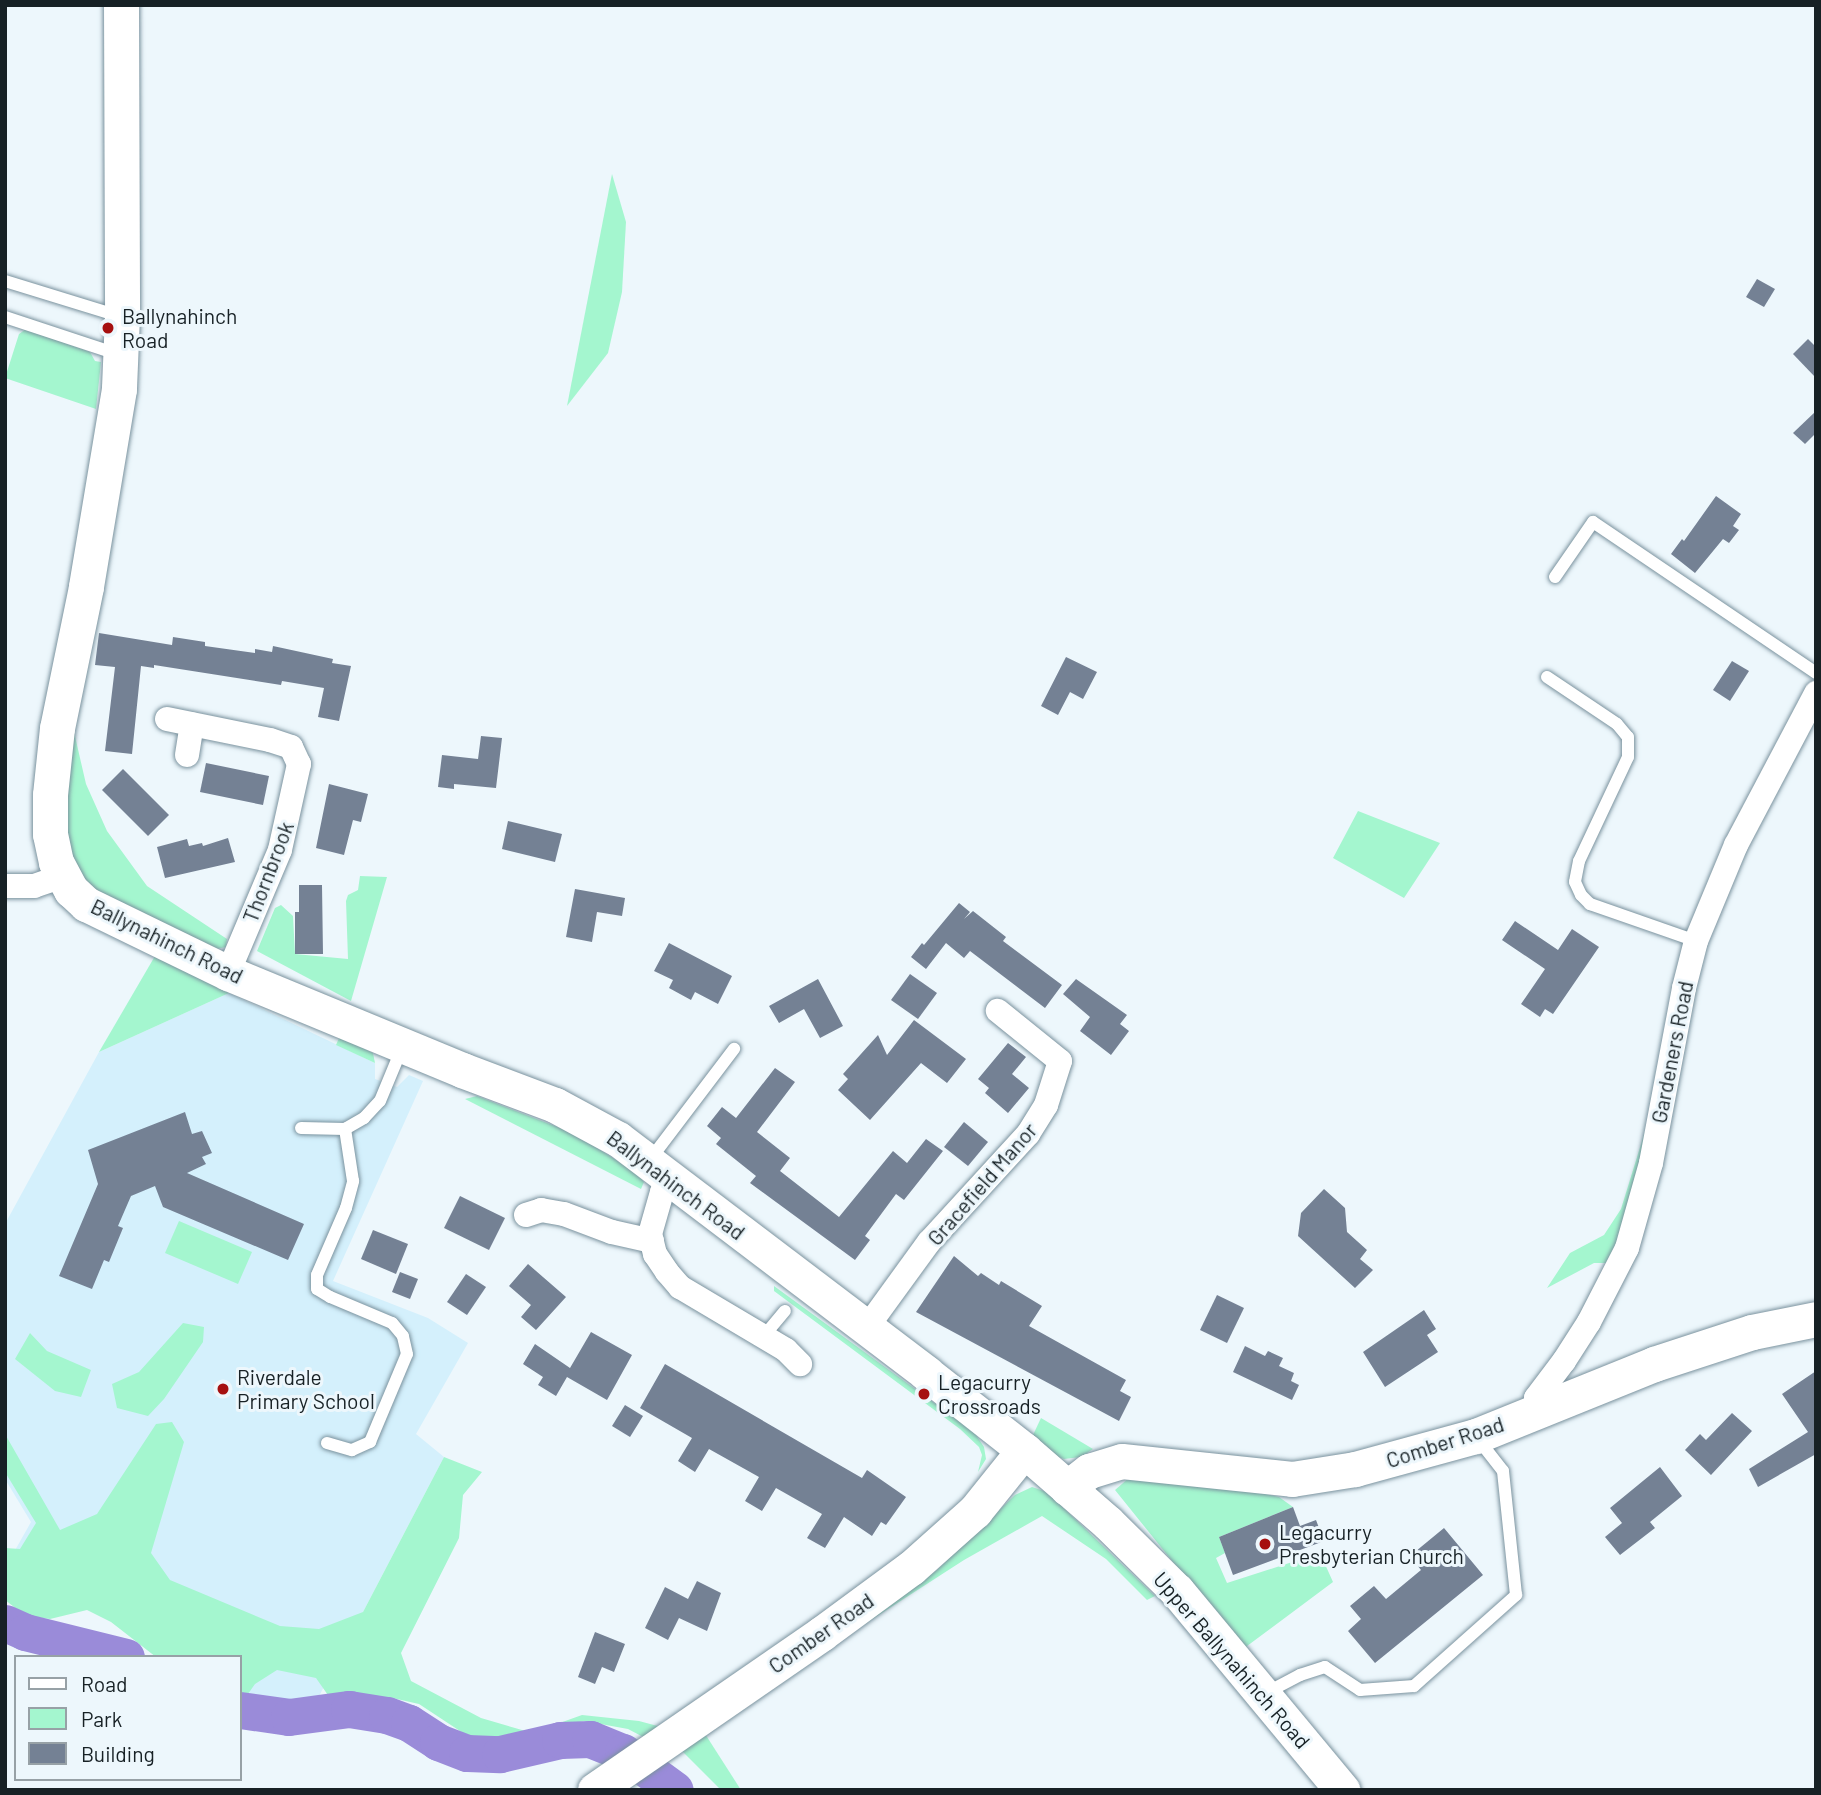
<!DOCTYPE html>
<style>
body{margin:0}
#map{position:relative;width:1821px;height:1795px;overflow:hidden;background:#edf7fc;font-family:Barlow,sans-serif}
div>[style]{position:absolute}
.built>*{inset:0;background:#d4f0fc}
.green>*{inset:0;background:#a4f6cf}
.river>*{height:37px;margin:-18.5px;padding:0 18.5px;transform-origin:18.5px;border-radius:18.5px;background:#9a8bd9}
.building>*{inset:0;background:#748194}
.roads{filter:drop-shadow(0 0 2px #7a929e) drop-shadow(0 0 2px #7a929e)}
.lane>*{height:12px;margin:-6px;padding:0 6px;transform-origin:6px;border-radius:6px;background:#fff}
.street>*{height:24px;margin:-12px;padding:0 12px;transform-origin:12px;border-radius:12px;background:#fff}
.secondary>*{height:35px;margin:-17.5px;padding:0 17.5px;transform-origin:17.5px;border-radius:17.5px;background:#fff}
.dots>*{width:19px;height:19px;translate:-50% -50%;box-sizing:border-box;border:4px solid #edf7fc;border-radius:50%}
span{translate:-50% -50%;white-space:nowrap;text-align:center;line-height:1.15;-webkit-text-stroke:6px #edf7fc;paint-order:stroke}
.poi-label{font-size:21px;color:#172125}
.left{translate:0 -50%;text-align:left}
.street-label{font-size:21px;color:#172125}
.frame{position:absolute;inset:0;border:7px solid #172125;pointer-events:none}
.legend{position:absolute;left:14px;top:1655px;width:228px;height:126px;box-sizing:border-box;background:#edf7fc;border:2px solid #97a1a6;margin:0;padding:9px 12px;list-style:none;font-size:21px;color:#172125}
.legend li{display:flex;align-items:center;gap:14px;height:35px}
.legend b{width:35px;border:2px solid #97a1a6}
</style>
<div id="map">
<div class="built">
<i style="clip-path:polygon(229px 993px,375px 1063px,375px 1079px,397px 1087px,409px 1075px,423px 1081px,333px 1281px,428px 1318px,468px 1343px,416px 1434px,444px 1457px,317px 1700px,258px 1701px,240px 1693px,240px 1657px,122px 1616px,5px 1568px,31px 1522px,5px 1479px,5px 1224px,99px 1052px)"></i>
</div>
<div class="green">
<i style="clip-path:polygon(612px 174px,626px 222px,622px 292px,608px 353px,567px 406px)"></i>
<i style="clip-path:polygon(26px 329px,90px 352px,95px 361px,101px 362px,96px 409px,5px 378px,19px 334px)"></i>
<i style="clip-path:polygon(74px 732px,86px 784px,107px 831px,147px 886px,227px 939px,226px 947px,212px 950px,97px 896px,75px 867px,65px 824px,67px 759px)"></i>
<i style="clip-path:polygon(1358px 811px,1440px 843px,1404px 898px,1333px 858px)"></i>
<i style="clip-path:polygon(360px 876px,387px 877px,351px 1001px,257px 951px,275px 908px,281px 905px,293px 916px,295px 954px,348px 959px,346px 901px,348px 895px,358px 890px)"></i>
<i style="clip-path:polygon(155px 956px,229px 993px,99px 1052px)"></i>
<i style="clip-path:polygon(340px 1036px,373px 1053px,375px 1063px,336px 1045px)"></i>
<i style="clip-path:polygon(1658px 1089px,1613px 1263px,1594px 1263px,1547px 1288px,1570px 1253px,1604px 1235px,1621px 1209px)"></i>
<i style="clip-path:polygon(477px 1096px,576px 1134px,636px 1173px,644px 1182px,641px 1189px,465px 1099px)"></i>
<i style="clip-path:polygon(179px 1221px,252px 1252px,238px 1284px,165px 1253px)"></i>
<i style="clip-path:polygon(774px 1286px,974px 1432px,984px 1447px,986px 1459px,978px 1472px,982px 1455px,979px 1447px,960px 1429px,774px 1291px)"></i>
<i style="clip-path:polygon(183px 1323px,204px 1327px,203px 1342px,164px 1399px,148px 1416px,117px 1408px,112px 1384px,139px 1372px)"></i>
<i style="clip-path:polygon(30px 1333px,47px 1351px,91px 1370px,81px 1397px,55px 1391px,15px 1359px)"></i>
<i style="clip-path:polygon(1041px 1418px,1093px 1449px,1081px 1457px,1064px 1459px,1050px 1454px,1033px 1435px)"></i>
<i style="clip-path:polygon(172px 1422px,184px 1442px,151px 1553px,170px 1580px,280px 1626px,319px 1629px,363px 1612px,444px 1457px,482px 1472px,463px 1495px,459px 1538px,401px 1653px,411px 1681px,481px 1718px,529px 1732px,490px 1741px,463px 1733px,419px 1704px,388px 1697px,330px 1698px,316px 1678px,277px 1670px,255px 1684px,243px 1701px,240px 1700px,240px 1657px,156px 1657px,111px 1622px,87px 1610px,50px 1619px,26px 1616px,5px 1600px,5px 1548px,20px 1549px,36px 1523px,5px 1472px,5px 1434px,60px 1530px,97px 1514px,156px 1424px)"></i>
<i style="clip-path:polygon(1130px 1477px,1262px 1493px,1279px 1497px,1293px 1507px,1219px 1537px,1225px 1553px,1216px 1558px,1227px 1583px,1320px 1553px,1333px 1582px,1243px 1649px,1115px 1490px)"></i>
<i style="clip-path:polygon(1032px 1487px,1047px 1492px,1155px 1596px,1147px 1600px,1106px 1559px,1042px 1516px,964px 1560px,837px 1642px,937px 1570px,1015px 1495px)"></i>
<i style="clip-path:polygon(582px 1715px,639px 1721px,665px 1728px,649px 1740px,628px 1729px,584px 1721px,540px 1730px)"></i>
<i style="clip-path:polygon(700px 1726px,741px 1790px,721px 1790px,677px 1746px)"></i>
</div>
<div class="river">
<i style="left:5px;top:1623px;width:22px;rotate:24deg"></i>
<i style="left:25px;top:1632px;width:104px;rotate:13.9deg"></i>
<i style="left:240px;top:1710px;width:49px;rotate:8.1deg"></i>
<i style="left:289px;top:1717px;width:61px;rotate:-7.6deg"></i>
<i style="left:349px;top:1709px;width:38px;rotate:9deg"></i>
<i style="left:387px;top:1715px;width:23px;rotate:20deg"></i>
<i style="left:409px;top:1723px;width:35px;rotate:33deg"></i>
<i style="left:438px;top:1742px;width:31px;rotate:21deg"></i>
<i style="left:467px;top:1753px;width:33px;rotate:2deg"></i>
<i style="left:500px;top:1754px;width:62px;rotate:-13.1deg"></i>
<i style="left:560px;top:1740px;width:30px;rotate:-2deg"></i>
<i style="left:590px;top:1739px;width:35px;rotate:22deg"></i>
<i style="left:623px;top:1752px;width:64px;rotate:36.2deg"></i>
</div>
<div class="building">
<i style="clip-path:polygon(1757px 279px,1775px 289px,1764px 307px,1746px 297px)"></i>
<i style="clip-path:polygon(1808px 339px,1816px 347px,1816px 378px,1793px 354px)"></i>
<i style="clip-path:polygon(1816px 411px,1816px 433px,1805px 444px,1793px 433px)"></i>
<i style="clip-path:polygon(1716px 496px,1741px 514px,1733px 526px,1739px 530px,1729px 543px,1723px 539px,1695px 573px,1671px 554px,1682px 539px,1684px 541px)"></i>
<i style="clip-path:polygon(99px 633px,172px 645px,173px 637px,205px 642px,205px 646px,255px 653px,255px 649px,272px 652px,273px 646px,333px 659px,332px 663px,351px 666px,339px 721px,318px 717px,324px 688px,282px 681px,281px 685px,154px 665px,154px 668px,141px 666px,132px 754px,105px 751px,115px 667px,95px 665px)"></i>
<i style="clip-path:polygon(1066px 657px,1097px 672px,1083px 699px,1070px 692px,1058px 715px,1041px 706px)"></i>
<i style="clip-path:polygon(1732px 661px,1749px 671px,1730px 701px,1713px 690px)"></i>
<i style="clip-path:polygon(481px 736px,502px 738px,496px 788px,454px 784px,454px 789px,438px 787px,442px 755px,478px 759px)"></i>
<i style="clip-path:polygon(206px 763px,269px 776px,263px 805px,200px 792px)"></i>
<i style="clip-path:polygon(123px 769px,169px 815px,148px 836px,102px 790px)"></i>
<i style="clip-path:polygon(329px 784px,368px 794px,361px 822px,353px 820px,344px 855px,316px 848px)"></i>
<i style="clip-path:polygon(508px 821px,562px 834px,555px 862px,502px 849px)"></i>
<i style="clip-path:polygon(228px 838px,235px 862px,165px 878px,157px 847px,187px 839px,189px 846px,202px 843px,203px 846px)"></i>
<i style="clip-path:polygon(299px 885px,322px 885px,323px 954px,295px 954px,295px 912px,299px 912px)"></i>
<i style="clip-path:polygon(575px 889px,625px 898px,622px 916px,597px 912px,592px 942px,566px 937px)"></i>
<i style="clip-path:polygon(959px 903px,970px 912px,964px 919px,973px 911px,1006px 937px,1003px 941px,1062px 985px,1045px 1008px,970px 951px,964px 958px,946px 943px,926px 969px,911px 957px,922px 943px,924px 945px)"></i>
<i style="clip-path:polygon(1515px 921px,1558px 950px,1572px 929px,1599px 947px,1553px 1014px,1545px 1009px,1540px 1017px,1521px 1004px,1545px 969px,1502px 940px)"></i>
<i style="clip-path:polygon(669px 943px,732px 976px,718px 1004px,695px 992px,691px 1000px,669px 988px,673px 980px,654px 971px)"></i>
<i style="clip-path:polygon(910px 974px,937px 993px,918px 1019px,891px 1000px)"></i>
<i style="clip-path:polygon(818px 979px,843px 1026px,820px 1038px,804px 1009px,779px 1023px,769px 1006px)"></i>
<i style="clip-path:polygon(1076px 979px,1127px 1015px,1120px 1024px,1129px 1031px,1111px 1055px,1080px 1031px,1090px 1017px,1063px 994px)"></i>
<i style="clip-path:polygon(914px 1020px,966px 1059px,947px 1083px,921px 1063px,870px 1120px,838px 1090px,848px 1079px,843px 1074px,878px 1035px,887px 1055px)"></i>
<i style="clip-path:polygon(1008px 1043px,1026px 1057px,1012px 1074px,1029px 1088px,1008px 1113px,985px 1093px,989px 1088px,978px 1079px)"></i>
<i style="clip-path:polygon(775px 1068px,795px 1082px,757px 1132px,790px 1158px,780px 1171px,839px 1217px,893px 1151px,907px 1163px,926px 1139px,943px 1151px,904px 1200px,896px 1194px,865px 1236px,870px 1240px,855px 1260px,750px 1183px,756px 1176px,716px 1144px,721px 1138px,707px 1126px,722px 1107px,736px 1118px)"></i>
<i style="clip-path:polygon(185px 1112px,192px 1134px,202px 1131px,212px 1153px,202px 1157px,206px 1164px,187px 1173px,304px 1224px,288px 1260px,163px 1207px,155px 1186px,131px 1196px,118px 1226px,123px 1228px,109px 1262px,104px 1260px,92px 1289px,59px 1276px,98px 1184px,88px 1150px)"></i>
<i style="clip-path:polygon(964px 1122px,988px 1142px,968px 1166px,944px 1147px)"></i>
<i style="clip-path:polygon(1324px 1189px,1345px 1208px,1347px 1232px,1367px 1250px,1360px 1259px,1373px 1270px,1355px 1288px,1298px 1236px,1301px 1213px)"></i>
<i style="clip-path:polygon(460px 1196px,505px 1218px,489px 1250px,444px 1228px)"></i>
<i style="clip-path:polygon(373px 1230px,408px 1244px,396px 1274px,361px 1259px)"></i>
<i style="clip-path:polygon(954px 1256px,978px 1276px,981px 1273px,999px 1285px,1001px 1281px,1042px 1306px,1029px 1326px,1126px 1380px,1120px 1391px,1131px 1397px,1119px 1421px,916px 1312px)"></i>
<i style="clip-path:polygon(528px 1264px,566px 1297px,536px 1330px,521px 1317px,531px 1305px,509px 1286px)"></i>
<i style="clip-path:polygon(400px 1272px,418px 1279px,410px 1299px,392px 1292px)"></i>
<i style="clip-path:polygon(466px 1274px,486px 1287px,467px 1315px,447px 1302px)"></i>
<i style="clip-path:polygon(1217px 1295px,1244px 1308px,1227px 1343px,1200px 1330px)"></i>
<i style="clip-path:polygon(1424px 1310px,1436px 1329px,1427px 1335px,1438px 1352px,1385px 1387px,1363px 1352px)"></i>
<i style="clip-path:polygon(591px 1332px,632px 1355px,607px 1400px,567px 1377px,556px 1396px,538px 1385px,543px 1377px,523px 1364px,535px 1344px,570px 1368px)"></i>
<i style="clip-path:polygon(1245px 1346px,1265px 1356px,1268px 1351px,1283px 1358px,1279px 1366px,1294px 1373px,1291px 1381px,1299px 1385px,1292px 1400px,1233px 1372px)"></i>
<i style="clip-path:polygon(665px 1364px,862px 1478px,867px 1470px,906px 1497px,886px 1525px,881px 1522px,872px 1536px,844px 1517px,825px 1548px,807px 1538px,822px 1514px,776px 1488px,762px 1511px,745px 1501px,759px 1477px,709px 1449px,695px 1472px,678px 1461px,692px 1438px,640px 1408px)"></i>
<i style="clip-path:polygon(1816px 1371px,1816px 1454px,1758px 1487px,1749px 1469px,1808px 1432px,1782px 1394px)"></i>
<i style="clip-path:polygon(625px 1405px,643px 1416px,630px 1437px,612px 1426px)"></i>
<i style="clip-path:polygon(1732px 1413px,1752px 1431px,1711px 1475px,1685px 1450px,1700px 1434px,1706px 1440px)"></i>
<i style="clip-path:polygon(1660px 1467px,1682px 1496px,1650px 1522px,1655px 1528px,1620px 1555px,1605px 1537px,1622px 1523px,1610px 1508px)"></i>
<i style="clip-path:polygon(1293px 1507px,1300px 1526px,1316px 1520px,1324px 1541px,1233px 1575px,1219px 1537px)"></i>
<i style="clip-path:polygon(1444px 1528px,1483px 1575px,1375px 1663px,1348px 1631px,1361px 1619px,1350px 1606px,1374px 1586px,1386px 1599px,1421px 1570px,1410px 1556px)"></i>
<i style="clip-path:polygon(697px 1581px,721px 1593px,707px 1631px,679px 1618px,668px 1640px,645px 1628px,665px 1587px,688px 1599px)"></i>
<i style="clip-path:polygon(595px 1632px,625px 1644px,614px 1672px,602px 1667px,595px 1684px,578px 1677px)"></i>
</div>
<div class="roads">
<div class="lane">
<i style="left:5px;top:281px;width:119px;rotate:17.1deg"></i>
<i style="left:5px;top:317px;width:118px;rotate:18.3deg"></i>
<i style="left:1555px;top:577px;width:67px;rotate:-55.4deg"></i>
<i style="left:1593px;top:522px;width:269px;rotate:34.1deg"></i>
<i style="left:1547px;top:677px;width:84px;rotate:33.9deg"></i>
<i style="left:1617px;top:724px;width:17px;rotate:50deg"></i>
<i style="left:1628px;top:737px;width:20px;rotate:90deg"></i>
<i style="left:1628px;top:757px;width:115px;rotate:115.2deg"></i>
<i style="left:1579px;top:861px;width:21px;rotate:101deg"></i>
<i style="left:1575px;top:882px;width:14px;rotate:65deg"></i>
<i style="left:1581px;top:895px;width:13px;rotate:45deg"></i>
<i style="left:1590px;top:904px;width:112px;rotate:19.2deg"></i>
<i style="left:301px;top:1128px;width:44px;rotate:1.3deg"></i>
<i style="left:345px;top:1129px;width:22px;rotate:-30deg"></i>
<i style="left:364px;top:1118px;width:23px;rotate:-47deg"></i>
<i style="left:380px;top:1101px;width:57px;rotate:-67.5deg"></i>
<i style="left:649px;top:1161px;width:141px;rotate:-52.8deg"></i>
<i style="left:763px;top:1337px;width:34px;rotate:-50deg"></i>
<i style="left:327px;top:1443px;width:26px;rotate:16deg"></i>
<i style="left:352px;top:1450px;width:20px;rotate:-24deg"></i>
<i style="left:370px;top:1442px;width:95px;rotate:-67.2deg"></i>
<i style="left:407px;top:1354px;width:18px;rotate:-103deg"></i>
<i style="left:403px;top:1336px;width:17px;rotate:-130deg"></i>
<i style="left:392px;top:1323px;width:67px;rotate:-157.2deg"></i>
<i style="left:330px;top:1297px;width:15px;rotate:-148deg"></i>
<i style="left:317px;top:1289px;width:14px;rotate:-90deg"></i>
<i style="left:317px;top:1275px;width:73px;rotate:-66.6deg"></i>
<i style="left:346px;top:1208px;width:28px;rotate:-75deg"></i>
<i style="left:353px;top:1181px;width:53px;rotate:-98.7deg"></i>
<i style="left:1264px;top:1694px;width:41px;rotate:-27.8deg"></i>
<i style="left:1300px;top:1675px;width:26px;rotate:-18deg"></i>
<i style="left:1325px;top:1667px;width:42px;rotate:33.3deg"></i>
<i style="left:1360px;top:1690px;width:54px;rotate:-4.2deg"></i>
<i style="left:1414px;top:1686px;width:137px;rotate:-41.7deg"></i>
<i style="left:1516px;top:1595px;width:125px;rotate:-96deg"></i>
<i style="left:1503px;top:1471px;width:41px;rotate:-128deg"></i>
</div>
<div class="street">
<i style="left:167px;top:719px;width:105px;rotate:11.5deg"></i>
<i style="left:270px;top:740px;width:22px;rotate:18deg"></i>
<i style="left:291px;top:747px;width:19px;rotate:65deg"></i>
<i style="left:299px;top:764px;width:88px;rotate:102.5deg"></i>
<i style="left:280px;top:850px;width:134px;rotate:112.9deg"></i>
<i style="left:187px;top:755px;width:31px;rotate:-81deg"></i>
<i style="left:5px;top:886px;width:29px"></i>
<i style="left:34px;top:886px;width:31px;rotate:-19deg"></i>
<i style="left:672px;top:1179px;width:16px;rotate:128deg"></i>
<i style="left:662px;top:1192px;width:44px;rotate:105.9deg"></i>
<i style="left:650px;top:1234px;width:21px;rotate:76deg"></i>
<i style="left:655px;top:1254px;width:22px;rotate:56deg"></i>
<i style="left:667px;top:1272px;width:20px;rotate:49deg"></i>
<i style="left:680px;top:1287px;width:123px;rotate:30.7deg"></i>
<i style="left:786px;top:1350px;width:20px;rotate:45deg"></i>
<i style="left:526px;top:1215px;width:16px;rotate:-18deg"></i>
<i style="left:541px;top:1210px;width:23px;rotate:10deg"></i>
<i style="left:564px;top:1214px;width:51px;rotate:20.6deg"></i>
<i style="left:612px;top:1232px;width:41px;rotate:12.7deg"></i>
<i style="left:865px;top:1330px;width:109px;rotate:-54deg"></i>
<i style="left:929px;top:1242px;width:147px;rotate:-47.5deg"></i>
<i style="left:1028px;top:1134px;width:34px;rotate:-58deg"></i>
<i style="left:1046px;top:1105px;width:46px;rotate:-72.3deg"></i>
<i style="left:1060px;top:1061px;width:80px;rotate:-141.1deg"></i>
<i style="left:1538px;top:1410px;width:12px;rotate:-99deg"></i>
<i style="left:1536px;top:1398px;width:46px;rotate:-52.9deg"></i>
<i style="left:1564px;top:1361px;width:46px;rotate:-57.3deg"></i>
<i style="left:1589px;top:1322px;width:83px;rotate:-62.8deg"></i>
<i style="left:1627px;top:1248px;width:88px;rotate:-74.2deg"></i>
<i style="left:1651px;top:1163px;width:178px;rotate:-79.3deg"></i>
<i style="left:1684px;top:988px;width:49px;rotate:-75.7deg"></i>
<i style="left:1696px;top:941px;width:104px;rotate:-67.4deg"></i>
<i style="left:1736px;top:845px;width:172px;rotate:-62.2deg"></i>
</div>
<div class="secondary">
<i style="left:121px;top:5px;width:311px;rotate:89.8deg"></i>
<i style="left:122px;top:316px;width:73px;rotate:92.4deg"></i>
<i style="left:119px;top:389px;width:201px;rotate:99.5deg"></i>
<i style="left:86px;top:587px;width:144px;rotate:101.6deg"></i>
<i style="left:57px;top:728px;width:67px;rotate:96deg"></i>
<i style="left:50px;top:795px;width:39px;rotate:90deg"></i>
<i style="left:50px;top:834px;width:29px;rotate:78deg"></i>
<i style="left:56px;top:862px;width:32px;rotate:62deg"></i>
<i style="left:71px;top:890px;width:21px;rotate:43deg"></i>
<i style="left:86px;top:904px;width:158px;rotate:25.9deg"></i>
<i style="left:228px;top:973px;width:253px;rotate:22.5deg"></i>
<i style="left:462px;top:1070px;width:99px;rotate:20.6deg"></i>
<i style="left:555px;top:1105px;width:72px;rotate:28.4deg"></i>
<i style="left:618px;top:1139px;width:387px;rotate:37.2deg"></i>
<i style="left:926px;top:1373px;width:125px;rotate:38.2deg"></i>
<i style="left:1024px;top:1450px;width:111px;rotate:41deg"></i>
<i style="left:1108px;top:1523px;width:97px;rotate:44.6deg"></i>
<i style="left:1177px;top:1591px;width:259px;rotate:50.3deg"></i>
<i style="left:1067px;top:1488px;width:28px;rotate:-38deg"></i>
<i style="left:1089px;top:1471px;width:34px;rotate:-17deg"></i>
<i style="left:1122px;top:1461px;width:171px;rotate:6deg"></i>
<i style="left:1292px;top:1479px;width:64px;rotate:-9deg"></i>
<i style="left:1355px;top:1469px;width:125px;rotate:-15.3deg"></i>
<i style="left:1476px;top:1436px;width:192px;rotate:-22deg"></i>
<i style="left:1654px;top:1364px;width:103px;rotate:-18.1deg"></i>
<i style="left:1752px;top:1332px;width:65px;rotate:-11.5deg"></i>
<i style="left:595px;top:1790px;width:275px;rotate:-34.6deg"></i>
<i style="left:821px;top:1634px;width:112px;rotate:-36.3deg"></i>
<i style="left:911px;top:1568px;width:86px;rotate:-41.7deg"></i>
<i style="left:975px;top:1511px;width:78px;rotate:-51.2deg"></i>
</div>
</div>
<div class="dots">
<i style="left:108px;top:328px;background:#a61010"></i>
<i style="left:223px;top:1389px;background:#a61010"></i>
<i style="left:924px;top:1394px;background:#a61010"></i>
<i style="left:1265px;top:1544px;background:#a61010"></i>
</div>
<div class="poi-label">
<span class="left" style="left:122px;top:328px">Ballynahinch<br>Road</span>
<span class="left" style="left:237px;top:1389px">Riverdale<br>Primary School</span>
<span class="left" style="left:938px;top:1394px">Legacurry<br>Crossroads</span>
<span class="left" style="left:1279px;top:1544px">Legacurry<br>Presbyterian Church</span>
</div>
<div class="street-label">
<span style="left:268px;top:872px;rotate:-69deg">Thornbrook</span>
<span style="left:167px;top:941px;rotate:26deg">Ballynahinch Road</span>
<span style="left:1672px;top:1052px;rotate:-79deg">Gardeners Road</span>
<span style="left:982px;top:1184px;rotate:-49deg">Gracefield Manor</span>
<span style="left:676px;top:1185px;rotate:37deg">Ballynahinch Road</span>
<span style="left:1445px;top:1442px;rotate:-18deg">Comber Road</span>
<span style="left:821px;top:1633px;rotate:-35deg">Comber Road</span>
<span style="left:1232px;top:1660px;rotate:49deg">Upper Ballynahinch Road</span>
</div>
<div class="frame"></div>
<ul class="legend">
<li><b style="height:9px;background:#fff"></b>Road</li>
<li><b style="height:19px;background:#a4f6cf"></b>Park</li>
<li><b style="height:19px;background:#748194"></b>Building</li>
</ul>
</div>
